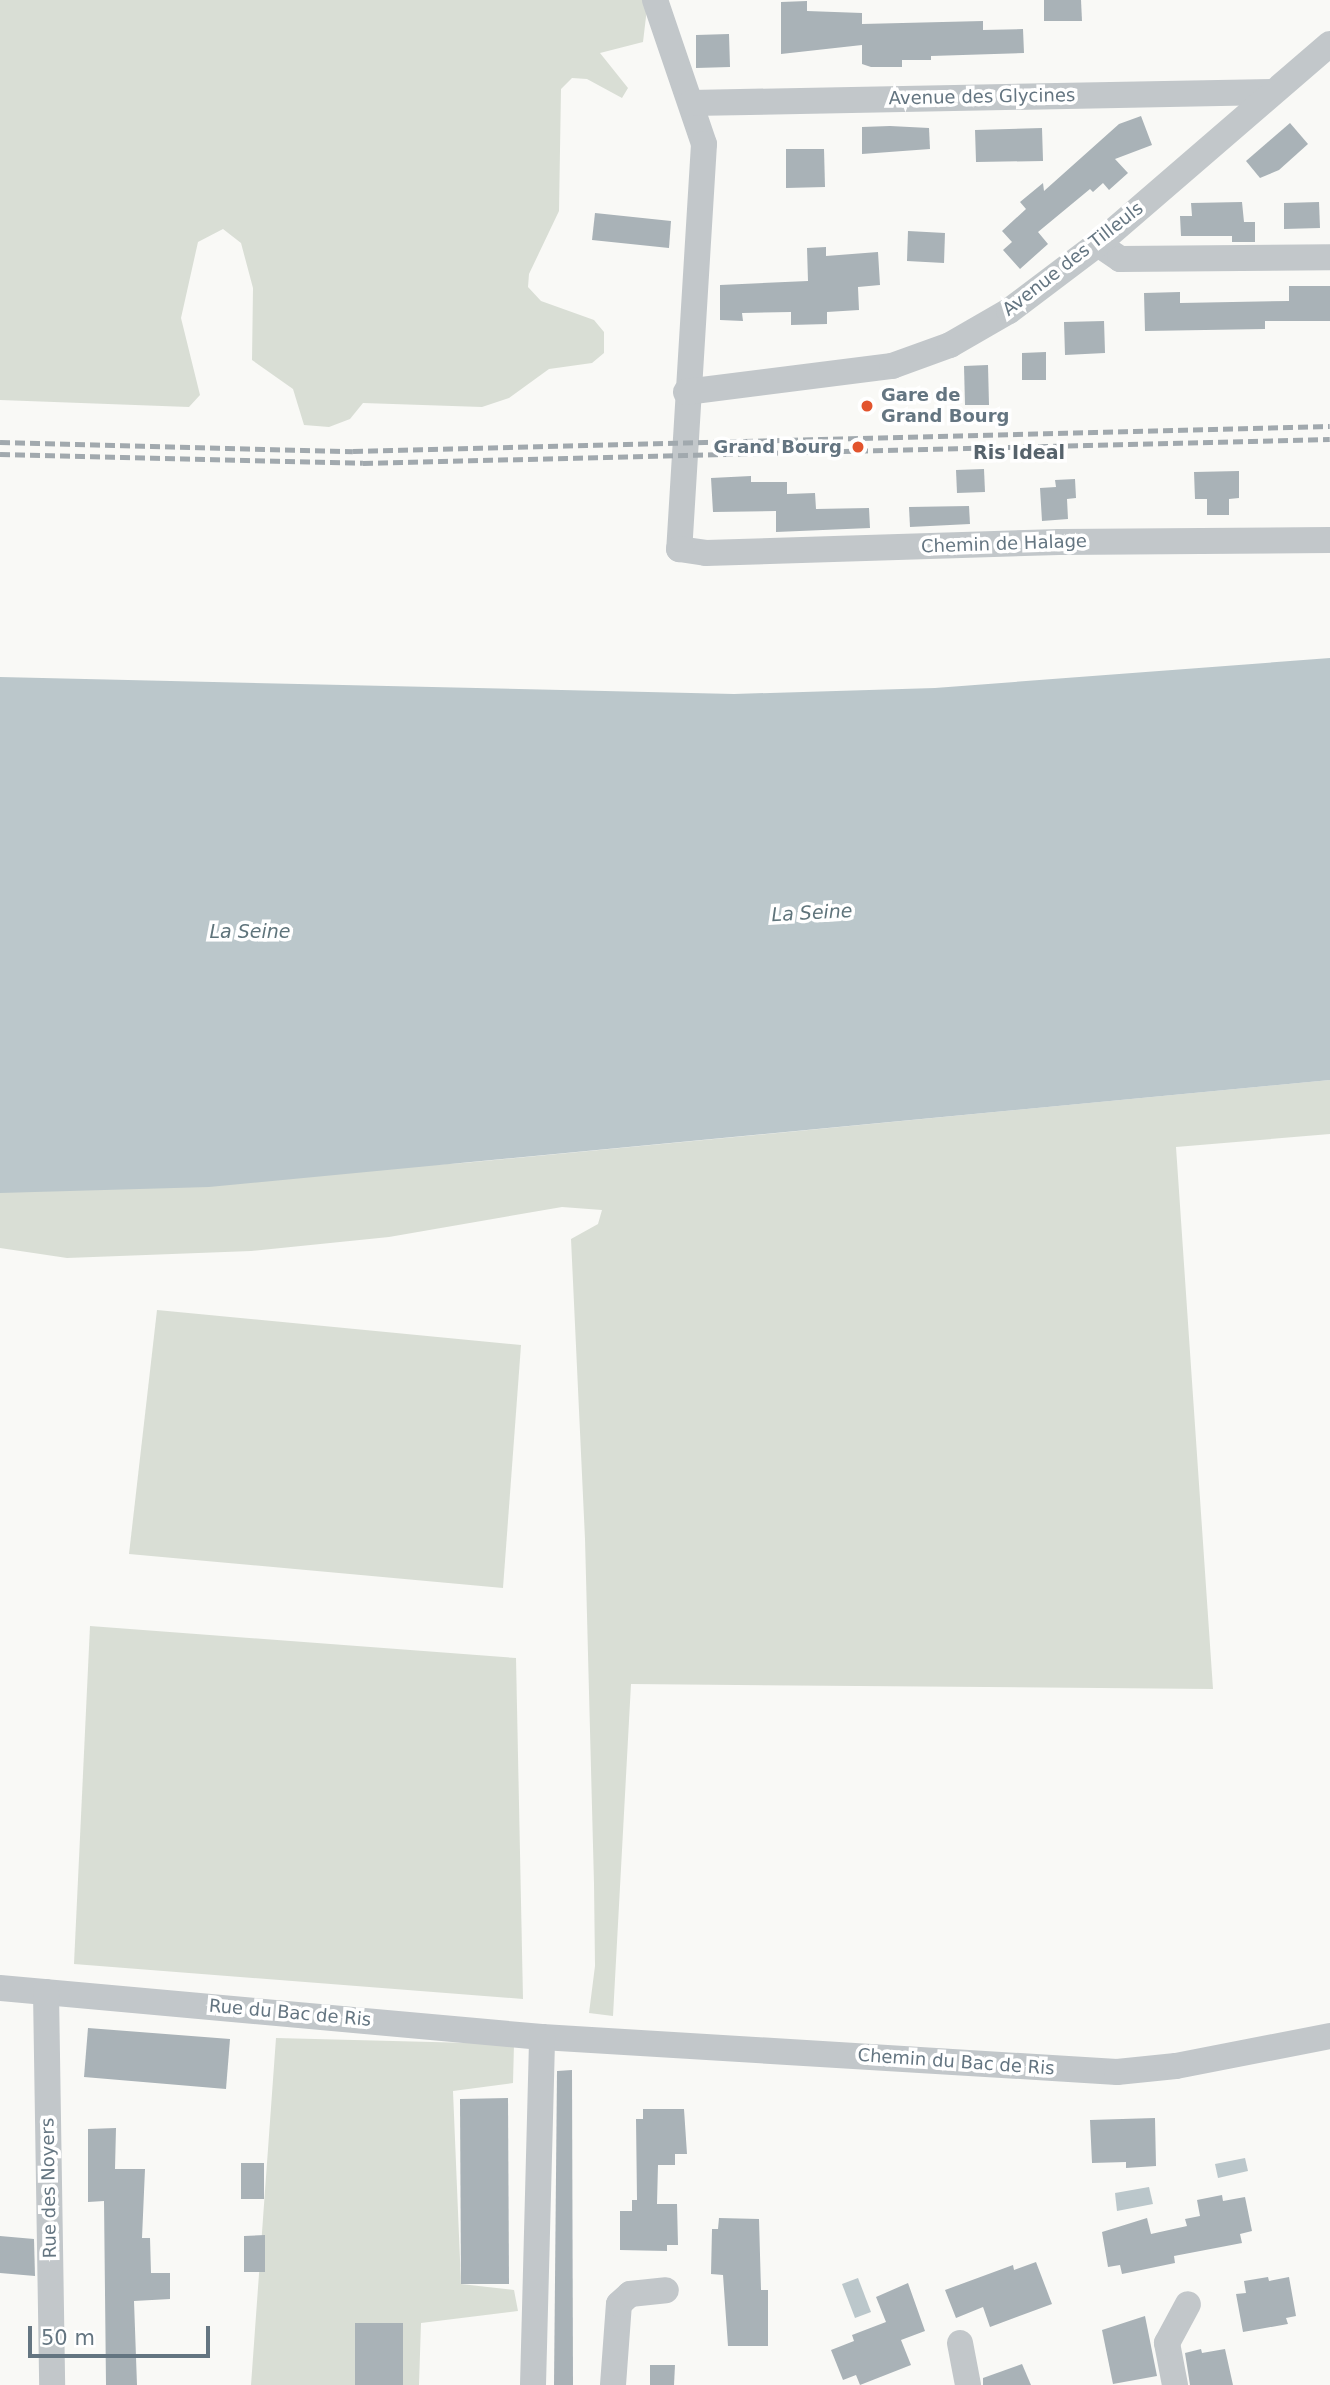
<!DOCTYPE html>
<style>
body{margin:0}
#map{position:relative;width:1330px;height:2385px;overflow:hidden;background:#f9f9f6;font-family:"DejaVu Sans",sans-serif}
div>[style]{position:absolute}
.green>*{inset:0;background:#d9ded5}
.water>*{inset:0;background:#bbc7cb}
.building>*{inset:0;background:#a9b2b7}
.minor>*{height:26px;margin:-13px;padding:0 13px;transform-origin:13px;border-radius:13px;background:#c2c7ca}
.rail>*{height:5px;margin-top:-2.5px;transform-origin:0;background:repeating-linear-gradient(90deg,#a1a9ae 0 10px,transparent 0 15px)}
.dots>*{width:19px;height:19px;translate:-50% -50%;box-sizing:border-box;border:4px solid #fff;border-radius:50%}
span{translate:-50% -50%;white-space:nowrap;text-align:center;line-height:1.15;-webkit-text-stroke:7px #fff;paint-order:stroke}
.street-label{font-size:18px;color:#647581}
.poi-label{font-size:18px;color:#647581;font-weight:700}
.left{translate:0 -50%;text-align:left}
.right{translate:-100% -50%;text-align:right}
.neighbourhood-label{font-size:19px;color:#56636c;font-weight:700}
.water-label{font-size:19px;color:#5f747b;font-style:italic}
.scale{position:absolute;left:28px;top:2326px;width:182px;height:32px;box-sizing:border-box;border:4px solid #647581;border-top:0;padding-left:9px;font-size:21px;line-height:24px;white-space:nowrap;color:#647581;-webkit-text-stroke:5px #fff;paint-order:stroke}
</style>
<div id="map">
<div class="green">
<i style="clip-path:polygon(0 0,648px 0,643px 42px,600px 53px,628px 88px,622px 98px,587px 79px,572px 78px,561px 89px,559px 211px,529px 274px,528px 287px,541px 301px,594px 320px,604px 332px,604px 353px,592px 363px,549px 369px,509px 398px,482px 407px,363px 403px,350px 419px,329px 427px,304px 425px,293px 389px,252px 360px,253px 288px,241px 243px,223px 229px,198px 242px,181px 318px,200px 395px,189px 407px,0 400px)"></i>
<i style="clip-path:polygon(1330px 1080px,1330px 1134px,1176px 1147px,1213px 1689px,631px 1684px,613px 2016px,589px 2013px,595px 1966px,594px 1884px,585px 1539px,571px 1239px,598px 1224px,602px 1210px,562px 1207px,389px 1237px,251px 1251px,67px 1258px,0 1248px,0 1191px,463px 1163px)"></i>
<i style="clip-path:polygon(157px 1310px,521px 1345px,503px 1588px,129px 1554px)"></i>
<i style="clip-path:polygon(90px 1626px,516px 1658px,523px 1999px,74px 1964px)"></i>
<i style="clip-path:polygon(276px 2038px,514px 2044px,513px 2083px,453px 2091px,461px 2284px,514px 2290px,518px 2311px,421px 2323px,419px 2385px,251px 2385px)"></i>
</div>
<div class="water">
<i style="clip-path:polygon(1330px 658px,1330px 1080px,209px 1187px,0 1193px,0 677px,734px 694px,935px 688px)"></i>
<i style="clip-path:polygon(1245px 2158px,1248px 2171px,1218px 2178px,1215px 2164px)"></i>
<i style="clip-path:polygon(1149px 2187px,1153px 2204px,1117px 2211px,1115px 2193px)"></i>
<i style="clip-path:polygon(858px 2278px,871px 2312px,855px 2318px,842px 2284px)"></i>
</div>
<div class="building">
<i style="clip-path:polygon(1044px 0,1081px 0,1082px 21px,1044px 21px)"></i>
<i style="clip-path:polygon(807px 1px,807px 11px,862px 13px,862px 24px,983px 21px,983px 30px,1023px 29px,1024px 53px,931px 56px,931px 60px,902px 60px,902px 67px,871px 67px,862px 64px,862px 45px,781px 54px,781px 2px)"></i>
<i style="clip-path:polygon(729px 34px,730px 67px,696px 68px,696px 35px)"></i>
<i style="clip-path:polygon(1141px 116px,1152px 145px,1115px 159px,1128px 173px,1109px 190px,1103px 183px,1093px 192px,1090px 189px,1038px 232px,1048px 244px,1020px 269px,1003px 250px,1012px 242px,1002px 231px,1026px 209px,1020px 202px,1043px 183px,1044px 191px,1119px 124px)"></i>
<i style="clip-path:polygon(1290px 123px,1308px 144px,1279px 170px,1260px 178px,1246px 161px)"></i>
<i style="clip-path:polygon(890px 126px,929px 128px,930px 149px,862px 154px,862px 127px)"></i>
<i style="clip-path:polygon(1042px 128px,1043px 161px,976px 162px,975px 130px)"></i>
<i style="clip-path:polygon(786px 149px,824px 149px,825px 187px,786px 188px)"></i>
<i style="clip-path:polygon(1242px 202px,1244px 222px,1255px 222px,1255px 242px,1232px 242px,1232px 236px,1181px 236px,1180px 216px,1192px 216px,1191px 203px)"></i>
<i style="clip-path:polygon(1319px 202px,1320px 228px,1284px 229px,1284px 203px)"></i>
<i style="clip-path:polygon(595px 213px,671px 221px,669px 248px,592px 240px)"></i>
<i style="clip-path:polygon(908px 231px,945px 233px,944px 263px,907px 261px)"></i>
<i style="clip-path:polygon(826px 247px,826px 256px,878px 252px,880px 285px,858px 287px,859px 310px,827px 312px,827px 324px,791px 325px,791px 312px,742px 313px,743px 321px,720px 320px,720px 285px,808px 281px,807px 248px)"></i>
<i style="clip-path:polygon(1289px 286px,1330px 286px,1330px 321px,1265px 321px,1265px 329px,1145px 331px,1144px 293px,1180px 292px,1180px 303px,1289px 301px)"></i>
<i style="clip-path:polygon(1104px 321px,1105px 353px,1065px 355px,1064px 322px)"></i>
<i style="clip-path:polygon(1046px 352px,1046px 380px,1022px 380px,1022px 353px)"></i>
<i style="clip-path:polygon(988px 365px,989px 405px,965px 405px,964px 366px)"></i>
<i style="clip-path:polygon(984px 469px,985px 492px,957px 493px,956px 470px)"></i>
<i style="clip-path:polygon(1239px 471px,1239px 498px,1229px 499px,1229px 515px,1207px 515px,1207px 499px,1195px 499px,1194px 472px)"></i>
<i style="clip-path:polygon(751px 476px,751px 482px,787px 482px,787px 494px,815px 493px,816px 509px,869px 508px,870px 528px,776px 532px,776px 511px,713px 512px,711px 478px)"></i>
<i style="clip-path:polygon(1075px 479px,1076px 498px,1067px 499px,1068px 519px,1042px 521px,1040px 488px,1056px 487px,1055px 480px)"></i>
<i style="clip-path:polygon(969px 506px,970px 524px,910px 527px,909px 507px)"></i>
<i style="clip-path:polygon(88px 2028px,230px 2039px,226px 2089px,84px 2077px)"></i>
<i style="clip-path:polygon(572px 2070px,573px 2385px,554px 2385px,557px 2071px)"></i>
<i style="clip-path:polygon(508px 2098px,509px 2284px,461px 2284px,460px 2099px)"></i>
<i style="clip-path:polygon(643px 2109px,684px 2109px,687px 2154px,675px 2154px,675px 2165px,658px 2165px,657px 2204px,677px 2204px,678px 2245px,667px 2245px,667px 2251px,620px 2250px,620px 2211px,632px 2211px,632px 2200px,637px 2200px,636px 2119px,643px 2119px)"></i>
<i style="clip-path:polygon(1155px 2118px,1156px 2166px,1126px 2168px,1126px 2162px,1092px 2163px,1090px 2120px)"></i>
<i style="clip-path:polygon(116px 2128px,115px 2169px,145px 2169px,142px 2238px,150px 2238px,151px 2273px,170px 2273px,170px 2299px,134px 2301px,137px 2385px,106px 2385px,104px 2201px,88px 2202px,88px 2129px)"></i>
<i style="clip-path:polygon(241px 2163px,264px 2163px,264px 2199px,241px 2199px)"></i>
<i style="clip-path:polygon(1222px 2195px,1223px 2201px,1245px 2197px,1252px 2231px,1240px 2234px,1242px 2243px,1174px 2256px,1175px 2263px,1122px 2274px,1120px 2265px,1108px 2267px,1102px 2232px,1147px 2218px,1151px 2234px,1187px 2226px,1185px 2219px,1200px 2216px,1197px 2200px)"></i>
<i style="clip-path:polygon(719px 2218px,759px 2219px,761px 2290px,768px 2290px,768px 2346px,728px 2346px,723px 2275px,711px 2274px,712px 2229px,718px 2229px)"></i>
<i style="clip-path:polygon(265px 2235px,265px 2272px,244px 2272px,244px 2236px)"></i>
<i style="clip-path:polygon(0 2236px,34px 2239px,35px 2276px,0 2273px)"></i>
<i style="clip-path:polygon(1036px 2262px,1052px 2304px,990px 2327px,983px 2307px,956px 2318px,945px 2290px,1013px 2265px,1014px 2270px)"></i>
<i style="clip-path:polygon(1268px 2277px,1269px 2281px,1289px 2277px,1296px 2316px,1286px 2318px,1288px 2324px,1243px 2332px,1236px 2294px,1246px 2293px,1244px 2281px)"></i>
<i style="clip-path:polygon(908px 2283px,925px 2331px,901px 2340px,911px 2365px,860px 2385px,856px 2375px,843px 2380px,831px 2350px,854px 2341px,852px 2335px,886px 2322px,876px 2297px)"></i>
<i style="clip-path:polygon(1145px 2316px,1157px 2376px,1113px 2384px,1102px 2330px)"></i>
<i style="clip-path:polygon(355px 2323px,403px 2323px,403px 2385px,355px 2385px)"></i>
<i style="clip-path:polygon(1201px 2349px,1202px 2353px,1225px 2349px,1233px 2385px,1190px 2385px,1185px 2353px)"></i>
<i style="clip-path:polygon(1022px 2364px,1031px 2385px,983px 2385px,983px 2378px)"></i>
<i style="clip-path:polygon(650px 2365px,675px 2365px,674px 2385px,650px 2385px)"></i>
</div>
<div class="minor">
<i style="left:655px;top:0;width:152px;rotate:71.2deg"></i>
<i style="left:704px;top:144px;width:406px;rotate:93.5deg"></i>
<i style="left:679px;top:549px;width:27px;rotate:8deg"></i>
<i style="left:706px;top:553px;width:353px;rotate:-1.8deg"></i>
<i style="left:1059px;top:542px;width:271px;rotate:-0.4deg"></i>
<i style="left:691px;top:103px;width:581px;rotate:-1.08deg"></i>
<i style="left:1098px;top:244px;width:27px;rotate:34deg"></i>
<i style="left:1120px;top:259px;width:210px;rotate:-0.5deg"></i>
<i style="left:686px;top:392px;width:208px;rotate:-7.2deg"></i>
<i style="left:892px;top:366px;width:62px;rotate:-19.9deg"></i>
<i style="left:950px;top:345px;width:68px;rotate:-30deg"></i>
<i style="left:1009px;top:311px;width:111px;rotate:-37deg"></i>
<i style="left:1098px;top:244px;width:306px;rotate:-40.8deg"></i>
<i style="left:0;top:1988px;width:544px;rotate:5.17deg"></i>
<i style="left:542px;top:2037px;width:576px;rotate:3.48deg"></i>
<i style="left:1117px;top:2072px;width:59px;rotate:-5.8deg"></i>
<i style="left:1176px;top:2066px;width:157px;rotate:-11deg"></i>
<i style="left:46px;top:1992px;width:393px;rotate:89.1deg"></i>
<i style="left:960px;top:2343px;width:43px;rotate:79.2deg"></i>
<i style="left:533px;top:2385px;width:348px;rotate:-88.5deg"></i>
<i style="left:613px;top:2385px;width:81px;rotate:-85.8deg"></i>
<i style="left:619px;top:2304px;width:15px;rotate:-42deg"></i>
<i style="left:630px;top:2294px;width:36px;rotate:-6deg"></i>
<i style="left:1175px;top:2385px;width:43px;rotate:-100.8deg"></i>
<i style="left:1167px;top:2343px;width:44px;rotate:-61.7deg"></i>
</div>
<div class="rail">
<i style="left:0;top:442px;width:353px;rotate:1.5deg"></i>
<i style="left:353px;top:451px;width:977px;rotate:-1.47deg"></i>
<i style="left:0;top:454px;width:363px;rotate:1.4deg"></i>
<i style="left:363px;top:463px;width:967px;rotate:-1.42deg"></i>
</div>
<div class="dots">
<i style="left:867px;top:406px;background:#e2542d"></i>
<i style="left:858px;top:447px;background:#e2542d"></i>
</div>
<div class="street-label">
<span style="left:982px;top:97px;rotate:-1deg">Avenue des Glycines</span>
<span style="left:1073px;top:259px;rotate:-38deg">Avenue des Tilleuls</span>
<span style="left:1004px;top:544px;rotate:-2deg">Chemin de Halage</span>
<span style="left:290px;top:2013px;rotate:5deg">Rue du Bac de Ris</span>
<span style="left:956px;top:2062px;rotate:4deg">Chemin du Bac de Ris</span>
<span style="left:49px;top:2188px;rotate:-91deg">Rue des Noyers</span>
</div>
<div class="poi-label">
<span class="left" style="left:881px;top:406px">Gare de<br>Grand Bourg</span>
<span class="right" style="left:842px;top:447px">Grand Bourg</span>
</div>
<div class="neighbourhood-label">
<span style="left:1019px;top:453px">Ris Ideal</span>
</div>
<div class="water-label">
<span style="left:812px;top:913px;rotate:-3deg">La Seine</span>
<span style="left:250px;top:932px">La Seine</span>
</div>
<div class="scale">50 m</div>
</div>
